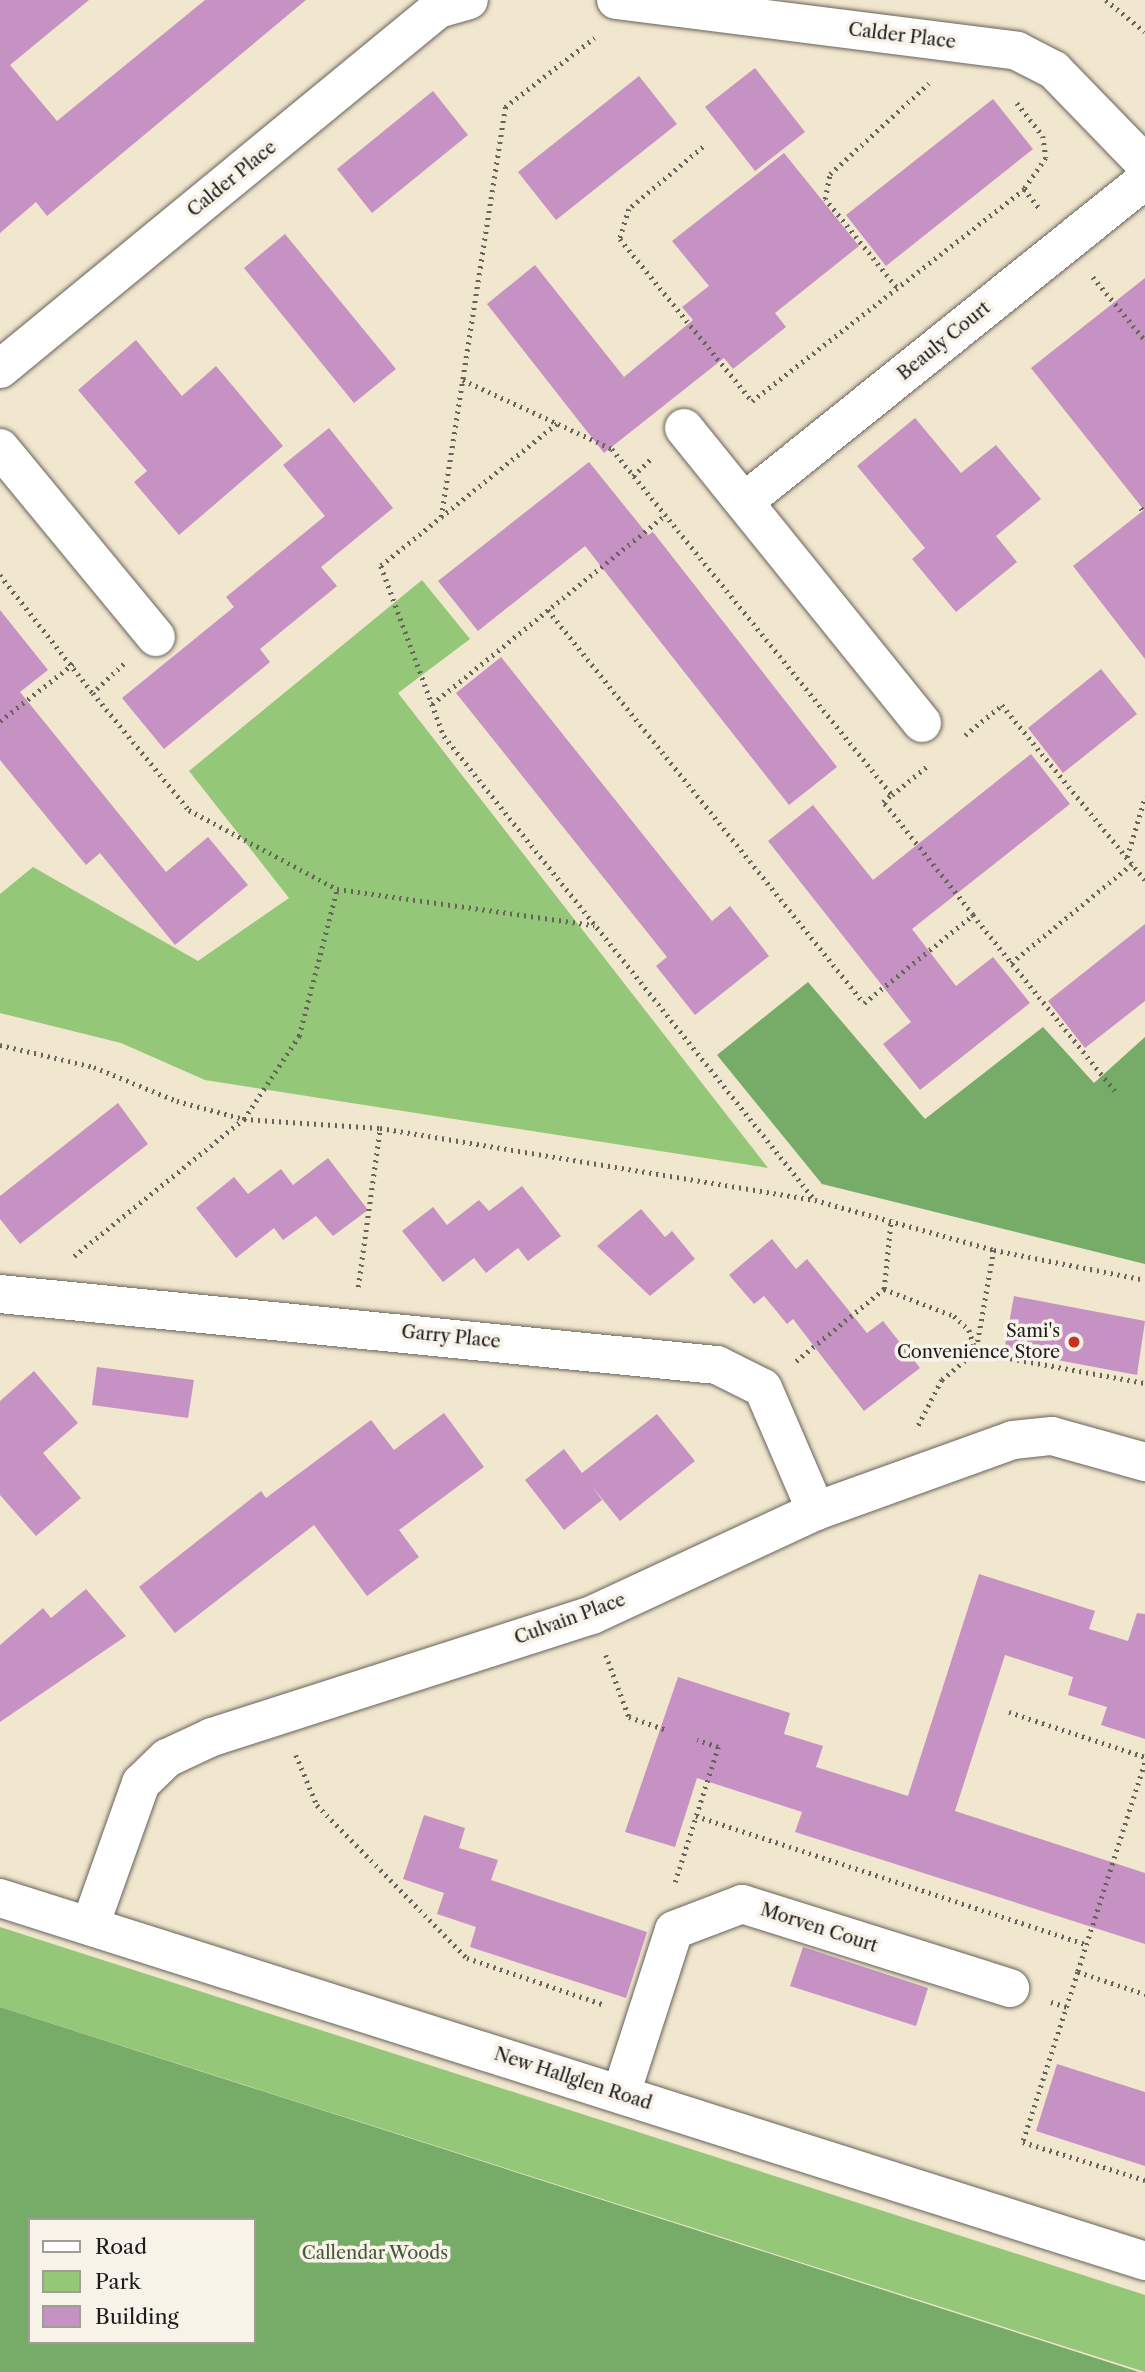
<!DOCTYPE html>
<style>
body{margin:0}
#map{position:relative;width:1145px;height:2372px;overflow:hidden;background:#f1e6ce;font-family:"Libre Caslon Text",serif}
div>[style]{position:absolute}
.green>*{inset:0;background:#94c778}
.forest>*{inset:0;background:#77ac68}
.building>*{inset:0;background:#c692c3}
.path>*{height:4.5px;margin-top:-2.25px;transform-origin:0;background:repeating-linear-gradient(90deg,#67635a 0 2px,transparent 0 7px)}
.roads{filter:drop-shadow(0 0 2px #67635a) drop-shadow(0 0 2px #67635a)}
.minor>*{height:38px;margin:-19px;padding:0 19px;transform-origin:19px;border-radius:19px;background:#fff}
.dots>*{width:19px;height:19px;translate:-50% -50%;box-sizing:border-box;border:4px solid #f7f3e8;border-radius:50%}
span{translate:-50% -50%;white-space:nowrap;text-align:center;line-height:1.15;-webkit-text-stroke:7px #f7f3e8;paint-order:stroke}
.street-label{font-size:18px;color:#1c1c1c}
.poi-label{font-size:18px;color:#1c1c1c}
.right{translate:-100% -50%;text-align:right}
.park-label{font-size:18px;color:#46583c}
.legend{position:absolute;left:28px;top:2218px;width:228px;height:126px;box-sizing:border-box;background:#f7f3e8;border:2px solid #9f9d96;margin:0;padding:9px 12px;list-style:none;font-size:21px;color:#1c1c1c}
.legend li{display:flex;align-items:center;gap:14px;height:35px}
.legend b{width:35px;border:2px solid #9f9d96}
</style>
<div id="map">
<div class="green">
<i style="clip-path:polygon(422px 580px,470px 639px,398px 693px,768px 1168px,205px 1080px,121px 1043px,0 1013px,0 894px,33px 867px,198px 961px,289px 898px,189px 771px)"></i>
<i style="clip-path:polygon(0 1927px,1145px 2295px,1145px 2372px,0 2007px)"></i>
</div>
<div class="forest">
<i style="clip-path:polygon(808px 982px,925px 1119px,1043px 1027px,1094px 1083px,1145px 1037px,1145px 1264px,822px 1184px,717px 1055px)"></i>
<i style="clip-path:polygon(evenodd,0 2007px,1049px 2343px,1139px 2372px,0 2372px,0 2007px,30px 2220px,254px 2220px,254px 2342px,30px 2342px,30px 2220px)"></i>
</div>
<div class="building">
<i style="clip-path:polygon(0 0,89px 0,10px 65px,57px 121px,205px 0,306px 0,47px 216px,36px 202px,0 233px)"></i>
<i style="clip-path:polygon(755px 68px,805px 132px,755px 171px,705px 107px)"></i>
<i style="clip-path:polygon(639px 76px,677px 124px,556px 220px,518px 172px)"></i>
<i style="clip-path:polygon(433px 91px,468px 135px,372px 213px,337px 169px)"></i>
<i style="clip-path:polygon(993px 99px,1033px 149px,886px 266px,846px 215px)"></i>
<i style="clip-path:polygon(784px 153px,859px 246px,775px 313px,786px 327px,733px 369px,724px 358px,604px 453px,487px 304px,535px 265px,624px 377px,693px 320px,682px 307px,709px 286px,672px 241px)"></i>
<i style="clip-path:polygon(285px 234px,396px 369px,354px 403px,244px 268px)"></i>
<i style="clip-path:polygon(1145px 278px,1145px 659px,1073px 566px,1144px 510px,1031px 368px)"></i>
<i style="clip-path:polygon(136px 340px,182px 396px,216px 366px,283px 446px,179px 535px,134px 482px,147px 471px,78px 390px)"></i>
<i style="clip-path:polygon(915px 418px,961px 473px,996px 445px,1041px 499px,996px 536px,1017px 562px,956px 612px,912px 559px,925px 548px,857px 466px)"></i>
<i style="clip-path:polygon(329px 428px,393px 508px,321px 567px,337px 586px,260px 649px,270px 662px,164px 749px,122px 698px,234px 607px,226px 597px,325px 516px,283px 465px)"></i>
<i style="clip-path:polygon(589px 462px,648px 535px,653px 532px,837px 767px,789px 805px,585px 546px,478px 631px,438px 581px)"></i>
<i style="clip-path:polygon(0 610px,48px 670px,20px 692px,166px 872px,208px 837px,248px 885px,175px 945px,100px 853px,86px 865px,0 760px)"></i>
<i style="clip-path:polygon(501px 657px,712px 921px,730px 906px,769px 956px,695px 1015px,656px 966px,667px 957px,456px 693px)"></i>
<i style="clip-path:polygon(1101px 669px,1137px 714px,1063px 773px,1028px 728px)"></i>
<i style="clip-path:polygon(1031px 754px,1070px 804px,912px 929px,956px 986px,993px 957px,1030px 1003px,920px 1090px,883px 1044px,911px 1022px,768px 841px,813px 805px,873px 880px)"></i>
<i style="clip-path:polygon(1145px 924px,1145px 1001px,1085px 1048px,1048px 1001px)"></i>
<i style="clip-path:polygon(118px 1103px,148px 1144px,20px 1244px,0 1219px,0 1196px)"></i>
<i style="clip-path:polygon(328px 1158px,368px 1210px,333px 1236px,316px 1216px,283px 1240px,274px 1228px,236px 1258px,196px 1208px,234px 1177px,248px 1194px,281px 1169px,293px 1185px)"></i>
<i style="clip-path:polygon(522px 1186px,561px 1236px,528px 1261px,518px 1248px,486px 1273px,474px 1258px,443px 1282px,402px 1231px,433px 1207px,447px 1225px,479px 1200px,489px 1211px)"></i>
<i style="clip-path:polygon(641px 1209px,665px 1237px,672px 1231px,695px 1259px,650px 1296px,597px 1246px)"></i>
<i style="clip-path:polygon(772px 1239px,796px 1269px,807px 1259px,867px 1333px,883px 1321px,920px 1368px,864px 1411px,793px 1319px,787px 1324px,764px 1296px,754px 1304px,729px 1275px)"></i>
<i style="clip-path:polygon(1014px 1296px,1145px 1321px,1137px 1375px,1004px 1350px)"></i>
<i style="clip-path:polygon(97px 1367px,194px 1380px,188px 1418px,92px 1405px)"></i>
<i style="clip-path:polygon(34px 1371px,78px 1423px,43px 1453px,81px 1498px,36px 1536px,0 1495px,0 1401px)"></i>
<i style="clip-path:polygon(444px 1413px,484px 1467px,399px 1530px,419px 1557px,367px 1596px,314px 1525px,175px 1633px,139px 1587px,261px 1491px,266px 1498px,371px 1420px,394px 1450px)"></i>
<i style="clip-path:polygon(657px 1414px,695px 1461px,620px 1521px,591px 1485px,602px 1500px,564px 1530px,525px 1480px,564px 1449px,582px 1473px)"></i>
<i style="clip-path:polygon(979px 1574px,1095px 1611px,1089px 1629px,1128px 1641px,1137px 1613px,1145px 1614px,1145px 1739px,1101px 1725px,1107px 1707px,1068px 1695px,1073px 1677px,1005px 1655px,955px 1811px,1145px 1873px,1145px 1944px,795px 1832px,802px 1812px,697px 1778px,675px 1847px,625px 1832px,678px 1677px,790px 1713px,784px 1734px,823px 1746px,816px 1767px,908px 1796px)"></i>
<i style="clip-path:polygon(86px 1589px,126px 1636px,0 1722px,0 1645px,43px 1608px,51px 1618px)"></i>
<i style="clip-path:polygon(424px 1815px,465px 1828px,459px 1848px,498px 1860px,491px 1880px,647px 1932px,626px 1998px,470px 1947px,476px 1927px,437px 1914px,444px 1893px,403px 1879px)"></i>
<i style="clip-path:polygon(803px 1947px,928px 1988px,916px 2026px,790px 1986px)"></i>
<i style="clip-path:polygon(1057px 2064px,1145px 2092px,1145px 2166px,1036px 2131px)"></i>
</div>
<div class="path">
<i style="left:1106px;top:0;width:50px;rotate:39.4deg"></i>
<i style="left:1017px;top:103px;width:42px;rotate:51.8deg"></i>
<i style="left:1043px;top:136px;width:22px;rotate:82deg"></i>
<i style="left:1046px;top:158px;width:38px;rotate:125deg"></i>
<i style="left:1024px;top:189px;width:26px;rotate:51deg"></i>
<i style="left:703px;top:147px;width:97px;rotate:140deg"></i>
<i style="left:629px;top:209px;width:31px;rotate:107deg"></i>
<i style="left:620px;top:239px;width:209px;rotate:50.8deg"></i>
<i style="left:752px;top:401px;width:345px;rotate:-37.9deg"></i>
<i style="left:1093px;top:277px;width:82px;rotate:50.5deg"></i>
<i style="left:896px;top:287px;width:113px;rotate:-128.9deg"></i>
<i style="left:825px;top:199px;width:25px;rotate:-79deg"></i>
<i style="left:830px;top:174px;width:134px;rotate:-42.6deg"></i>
<i style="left:463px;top:380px;width:164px;rotate:24.8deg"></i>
<i style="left:612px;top:449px;width:445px;rotate:51deg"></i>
<i style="left:892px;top:795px;width:44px;rotate:-39.5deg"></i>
<i style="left:557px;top:424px;width:226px;rotate:141.1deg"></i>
<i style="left:381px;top:566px;width:181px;rotate:69.7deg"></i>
<i style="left:444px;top:736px;width:594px;rotate:51.36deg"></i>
<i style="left:633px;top:476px;width:28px;rotate:-44deg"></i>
<i style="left:1141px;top:508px;width:6px;rotate:51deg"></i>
<i style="left:441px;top:517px;width:415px;rotate:-81.1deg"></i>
<i style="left:505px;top:107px;width:113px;rotate:-37.8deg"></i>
<i style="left:0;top:575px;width:150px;rotate:51.8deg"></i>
<i style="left:548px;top:610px;width:504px;rotate:51.2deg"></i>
<i style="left:864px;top:1003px;width:140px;rotate:-38.9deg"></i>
<i style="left:973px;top:915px;width:144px;rotate:-128.5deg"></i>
<i style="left:883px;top:802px;width:11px;rotate:-41deg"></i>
<i style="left:124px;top:664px;width:42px;rotate:136.9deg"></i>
<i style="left:93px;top:693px;width:151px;rotate:50.6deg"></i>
<i style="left:189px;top:810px;width:168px;rotate:28.1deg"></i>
<i style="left:337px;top:889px;width:260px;rotate:8deg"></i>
<i style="left:432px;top:704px;width:300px;rotate:-39deg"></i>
<i style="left:0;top:721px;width:93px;rotate:-38deg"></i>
<i style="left:965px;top:735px;width:48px;rotate:-39deg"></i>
<i style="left:1002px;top:705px;width:226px;rotate:50.7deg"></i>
<i style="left:1127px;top:857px;width:63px;rotate:-73.3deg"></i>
<i style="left:973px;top:915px;width:226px;rotate:51.1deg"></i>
<i style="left:1011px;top:963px;width:156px;rotate:-39.3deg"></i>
<i style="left:0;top:1045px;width:97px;rotate:13.2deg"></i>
<i style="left:94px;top:1067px;width:90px;rotate:22.3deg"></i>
<i style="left:177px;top:1101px;width:69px;rotate:15deg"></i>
<i style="left:244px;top:1119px;width:136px;rotate:3.8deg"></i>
<i style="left:380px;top:1128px;width:441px;rotate:9.4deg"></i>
<i style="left:815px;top:1200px;width:186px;rotate:15.6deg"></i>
<i style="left:994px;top:1250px;width:154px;rotate:11.2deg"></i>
<i style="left:994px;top:1250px;width:104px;rotate:100deg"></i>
<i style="left:976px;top:1352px;width:172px;rotate:10.4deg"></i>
<i style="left:74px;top:1256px;width:218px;rotate:-38.9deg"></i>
<i style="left:244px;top:1119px;width:100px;rotate:-56.5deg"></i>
<i style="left:299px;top:1036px;width:152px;rotate:-75.5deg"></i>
<i style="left:358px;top:1287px;width:161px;rotate:-82.1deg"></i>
<i style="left:884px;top:1289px;width:70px;rotate:-84.3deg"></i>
<i style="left:796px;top:1361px;width:114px;rotate:-39.3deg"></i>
<i style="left:884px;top:1289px;width:75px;rotate:21.1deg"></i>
<i style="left:954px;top:1316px;width:21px;rotate:43deg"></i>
<i style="left:969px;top:1330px;width:23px;rotate:72deg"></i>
<i style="left:976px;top:1352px;width:44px;rotate:140.5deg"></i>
<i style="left:942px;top:1380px;width:54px;rotate:117.5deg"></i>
<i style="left:606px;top:1655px;width:66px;rotate:69.6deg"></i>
<i style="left:629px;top:1717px;width:39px;rotate:19deg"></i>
<i style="left:1009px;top:1712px;width:143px;rotate:18.3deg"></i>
<i style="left:296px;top:1755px;width:54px;rotate:67.2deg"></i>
<i style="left:317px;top:1805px;width:214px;rotate:45.6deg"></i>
<i style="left:467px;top:1958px;width:146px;rotate:18.8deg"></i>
<i style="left:1145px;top:1763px;width:219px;rotate:107.8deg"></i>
<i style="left:1078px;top:1972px;width:71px;rotate:18.2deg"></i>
<i style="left:696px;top:1816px;width:410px;rotate:18.2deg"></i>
<i style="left:675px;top:1882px;width:142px;rotate:-72.3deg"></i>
<i style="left:718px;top:1747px;width:22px;rotate:-162deg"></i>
<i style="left:1078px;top:1972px;width:179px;rotate:107.9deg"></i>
<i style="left:1023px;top:2142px;width:128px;rotate:17.3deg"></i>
<i style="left:1051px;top:2002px;width:17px;rotate:17deg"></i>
</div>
<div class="roads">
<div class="minor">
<i style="left:616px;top:0;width:404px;rotate:7.2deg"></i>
<i style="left:1017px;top:51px;width:42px;rotate:27.2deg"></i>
<i style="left:1054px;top:70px;width:131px;rotate:45.9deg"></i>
<i style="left:0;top:369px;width:567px;rotate:-39.42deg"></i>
<i style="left:438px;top:9px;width:32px;rotate:-16deg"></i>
<i style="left:684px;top:428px;width:379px;rotate:51.1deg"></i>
<i style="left:0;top:448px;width:245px;rotate:50.5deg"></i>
<i style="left:744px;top:502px;width:514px;rotate:-38.76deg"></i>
<i style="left:0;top:1294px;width:721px;rotate:5.66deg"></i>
<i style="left:717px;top:1365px;width:51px;rotate:26.6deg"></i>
<i style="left:763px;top:1388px;width:134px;rotate:66.7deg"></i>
<i style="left:0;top:1898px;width:1201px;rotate:17.59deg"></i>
<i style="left:90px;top:1926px;width:152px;rotate:-70.4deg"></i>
<i style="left:141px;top:1783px;width:36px;rotate:-44deg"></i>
<i style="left:167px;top:1758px;width:50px;rotate:-25deg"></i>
<i style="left:212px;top:1737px;width:399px;rotate:-17.8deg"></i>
<i style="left:592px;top:1615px;width:247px;rotate:-24.9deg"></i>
<i style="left:816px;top:1511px;width:209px;rotate:-19.8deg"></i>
<i style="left:1013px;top:1440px;width:39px;rotate:-6deg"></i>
<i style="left:1052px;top:1436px;width:97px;rotate:15.6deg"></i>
<i style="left:621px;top:2094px;width:172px;rotate:-72.1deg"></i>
<i style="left:674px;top:1930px;width:73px;rotate:-20.9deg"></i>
<i style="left:742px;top:1904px;width:281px;rotate:17.4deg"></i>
</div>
</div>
<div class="dots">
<i style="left:1074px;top:1342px;background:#c8321e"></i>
</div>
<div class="street-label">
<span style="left:902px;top:36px;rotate:7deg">Calder Place</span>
<span style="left:232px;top:179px;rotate:-39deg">Calder Place</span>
<span style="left:944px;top:341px;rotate:-39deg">Beauly Court</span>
<span style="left:451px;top:1337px;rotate:6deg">Garry Place</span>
<span style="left:570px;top:1619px;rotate:-20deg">Culvain Place</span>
<span style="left:819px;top:1928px;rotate:18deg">Morven Court</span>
<span style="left:573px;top:2079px;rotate:18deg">New Hallglen Road</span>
</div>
<div class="poi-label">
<span class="right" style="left:1060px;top:1342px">Sami's<br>Convenience Store</span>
</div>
<div class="park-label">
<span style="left:375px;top:2253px">Callendar Woods</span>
</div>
<ul class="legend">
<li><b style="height:9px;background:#fff"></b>Road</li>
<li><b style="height:19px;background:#94c778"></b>Park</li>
<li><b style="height:19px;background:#c692c3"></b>Building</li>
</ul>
</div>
